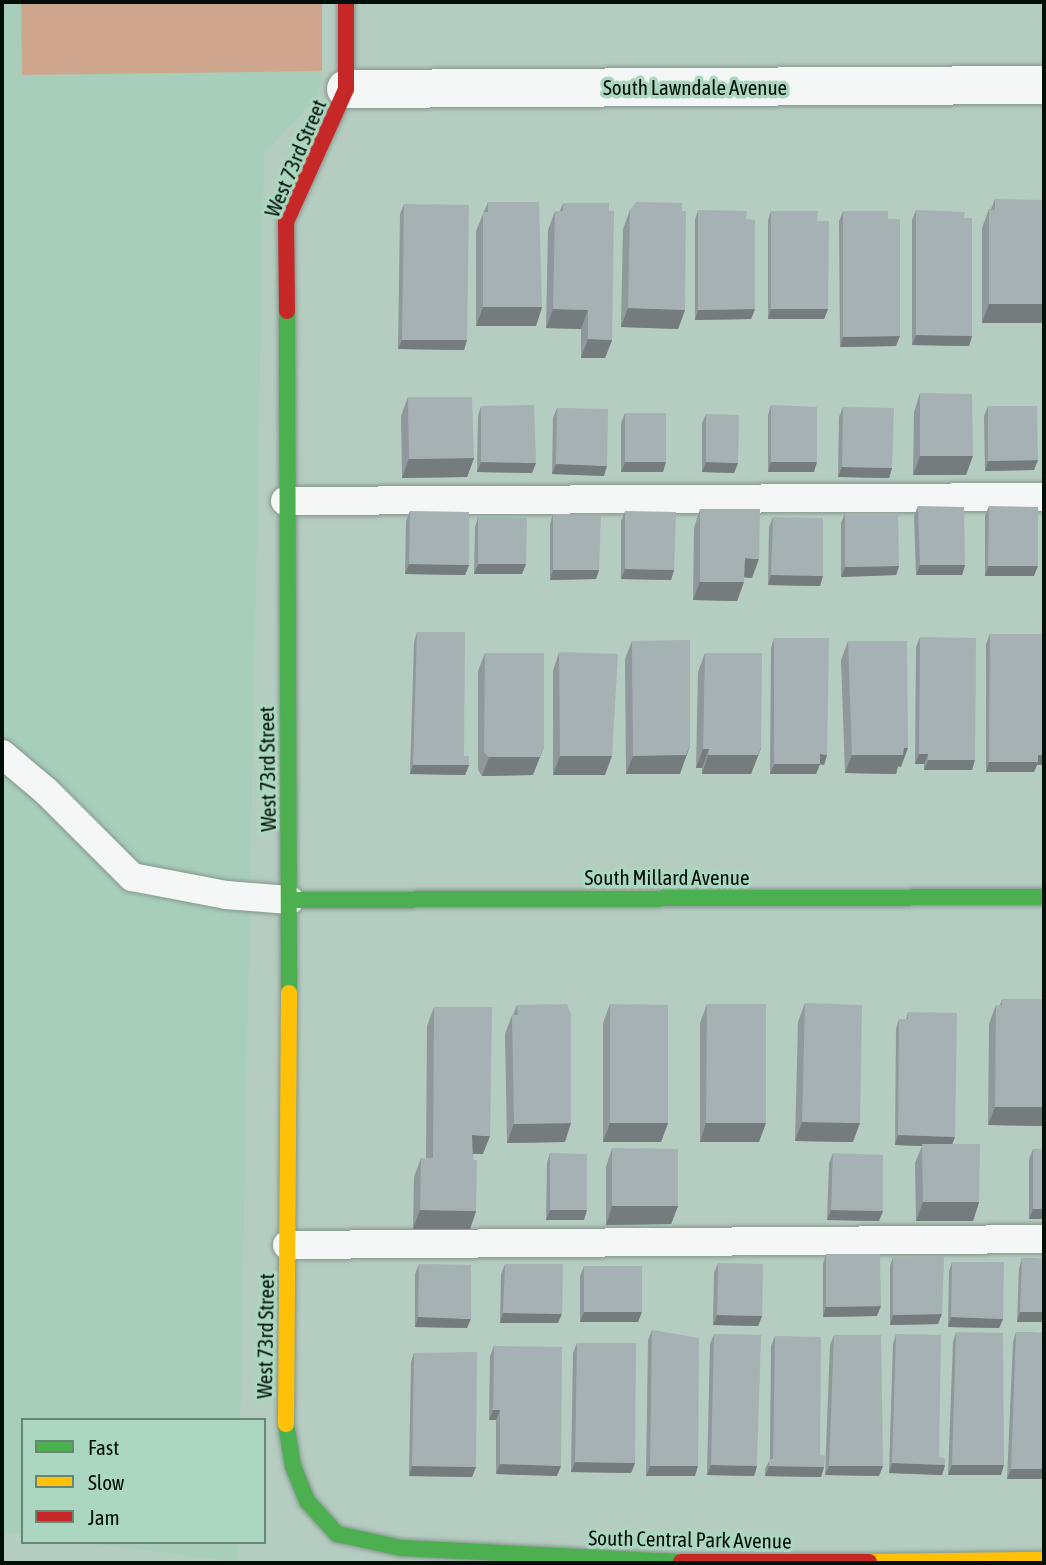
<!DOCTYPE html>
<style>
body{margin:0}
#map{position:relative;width:1046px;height:1565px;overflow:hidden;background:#b5ccc0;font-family:"Asap Condensed",sans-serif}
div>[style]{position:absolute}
.built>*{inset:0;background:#a7ceba}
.green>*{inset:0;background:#cea68d}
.roads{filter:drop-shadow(0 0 2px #84968c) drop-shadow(0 0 2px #84968c)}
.lane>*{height:28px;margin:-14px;padding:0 14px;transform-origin:14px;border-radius:14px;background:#f4f7f6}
.street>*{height:38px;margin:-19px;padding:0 19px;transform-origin:19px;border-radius:19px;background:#f4f7f6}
.fast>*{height:16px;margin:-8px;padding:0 8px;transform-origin:8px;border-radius:8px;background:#4caf50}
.slow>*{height:16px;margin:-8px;padding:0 8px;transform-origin:8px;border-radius:8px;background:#ffc107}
.jam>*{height:16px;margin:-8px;padding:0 8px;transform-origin:8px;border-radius:8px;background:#c62828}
.wall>*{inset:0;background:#8f989a}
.shaded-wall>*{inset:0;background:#747c7d}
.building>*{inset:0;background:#a6b1b3}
span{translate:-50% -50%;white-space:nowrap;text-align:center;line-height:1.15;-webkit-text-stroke:7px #abd6bf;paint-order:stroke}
.street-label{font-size:21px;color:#020f08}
.frame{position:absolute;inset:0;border:4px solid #020f08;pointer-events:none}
.legend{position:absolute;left:21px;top:1418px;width:245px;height:126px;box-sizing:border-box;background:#abd6bf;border:2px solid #678676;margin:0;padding:9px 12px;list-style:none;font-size:21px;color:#020f08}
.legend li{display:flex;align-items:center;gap:14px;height:35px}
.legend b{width:35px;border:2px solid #678676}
</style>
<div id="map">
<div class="built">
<i style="clip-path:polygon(2px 2px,21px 2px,22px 75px,322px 71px,318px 96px,264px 154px,240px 1420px,23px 1420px,23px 1535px,2px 1533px)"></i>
<i style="clip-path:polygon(80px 1542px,238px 1542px,238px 1562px)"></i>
</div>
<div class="green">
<i style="clip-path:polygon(21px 2px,322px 2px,322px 71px,22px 75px)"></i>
</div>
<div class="roads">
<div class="lane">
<i style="left:285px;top:501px;width:759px;rotate:-0.3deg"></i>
<i style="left:2px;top:754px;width:57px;rotate:40.1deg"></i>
<i style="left:46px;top:791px;width:122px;rotate:45deg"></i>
<i style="left:132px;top:877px;width:96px;rotate:10.8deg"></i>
<i style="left:226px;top:895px;width:64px;rotate:4.5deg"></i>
<i style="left:287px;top:1245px;width:757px;rotate:-0.45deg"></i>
</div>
<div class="street">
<i style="left:346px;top:89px;width:698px;rotate:-0.33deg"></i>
</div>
<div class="fast">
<i style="left:287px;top:311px;width:682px;rotate:89.83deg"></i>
<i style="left:290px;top:900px;width:754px;rotate:-0.23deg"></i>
<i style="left:286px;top:1424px;width:43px;rotate:80.5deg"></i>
<i style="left:293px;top:1466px;width:38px;rotate:68deg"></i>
<i style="left:307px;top:1501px;width:45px;rotate:47.7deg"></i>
<i style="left:337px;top:1534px;width:66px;rotate:12.2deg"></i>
<i style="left:402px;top:1548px;width:279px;rotate:2.9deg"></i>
</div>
<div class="slow">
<i style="left:286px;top:1424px;width:431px;rotate:-89.6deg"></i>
<i style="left:869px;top:1562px;width:175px;rotate:-0.7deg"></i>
</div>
<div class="jam">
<i style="left:287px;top:311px;width:89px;rotate:-90.6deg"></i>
<i style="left:286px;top:222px;width:146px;rotate:-65.7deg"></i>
<i style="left:346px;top:89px;width:87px;rotate:-90deg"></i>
<i style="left:681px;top:1562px;width:188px"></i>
</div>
</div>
<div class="wall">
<i style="clip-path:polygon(995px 199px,1043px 323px,982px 323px,982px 228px,989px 209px,991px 209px)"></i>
<i style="clip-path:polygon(488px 202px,542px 307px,536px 326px,476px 326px,476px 231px)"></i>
<i style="clip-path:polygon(563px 203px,612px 340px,605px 358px,581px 358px,581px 329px,546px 328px,548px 230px,555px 211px,560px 211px)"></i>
<i style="clip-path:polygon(404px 204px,467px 340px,464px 350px,398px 349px,400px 214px)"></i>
<i style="clip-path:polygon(630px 210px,685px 310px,678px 329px,621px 327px,623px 229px)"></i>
<i style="clip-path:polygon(698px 210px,746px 219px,755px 309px,751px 319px,695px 320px,695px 220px)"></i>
<i style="clip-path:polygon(916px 210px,972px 336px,969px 346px,912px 345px,912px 220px)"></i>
<i style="clip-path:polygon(771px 211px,817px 221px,828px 309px,824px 319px,768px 319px,768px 220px)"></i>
<i style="clip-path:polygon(843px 211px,888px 219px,896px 346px,840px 347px,839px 221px)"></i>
<i style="clip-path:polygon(920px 393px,966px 475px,913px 475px,914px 412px)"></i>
<i style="clip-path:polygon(408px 397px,474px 458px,467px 477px,402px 478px,401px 416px)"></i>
<i style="clip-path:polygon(771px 405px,814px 472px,768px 472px,768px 415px)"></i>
<i style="clip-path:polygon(481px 406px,532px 473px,477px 472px,478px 416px)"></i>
<i style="clip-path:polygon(988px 406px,1034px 470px,985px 471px,984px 416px)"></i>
<i style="clip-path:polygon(843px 407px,892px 468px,889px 478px,838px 477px,839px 417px)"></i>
<i style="clip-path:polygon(557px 408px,604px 476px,552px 474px,553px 418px)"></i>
<i style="clip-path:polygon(625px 413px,663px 472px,621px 472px,621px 423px)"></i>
<i style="clip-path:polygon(706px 414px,738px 463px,734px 473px,702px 472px,702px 423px)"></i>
<i style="clip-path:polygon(918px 506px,965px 565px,962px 575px,916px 575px,914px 516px)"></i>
<i style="clip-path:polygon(989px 506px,1034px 576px,985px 576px,985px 516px)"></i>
<i style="clip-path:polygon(700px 509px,752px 578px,744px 577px,744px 582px,737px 601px,693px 600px,694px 528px)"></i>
<i style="clip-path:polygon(410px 511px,469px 565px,465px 575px,405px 574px,406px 521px)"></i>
<i style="clip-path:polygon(625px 511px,674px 570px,671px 580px,621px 579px,621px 521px)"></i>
<i style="clip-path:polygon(845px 513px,899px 566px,896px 575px,841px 577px,841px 523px)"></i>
<i style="clip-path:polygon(553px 514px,599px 570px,596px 579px,550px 580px,550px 524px)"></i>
<i style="clip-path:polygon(478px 517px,522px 574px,474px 574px,475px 527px)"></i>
<i style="clip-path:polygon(773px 517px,820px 586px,768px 585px,769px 527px)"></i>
<i style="clip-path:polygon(417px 632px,464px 756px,469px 765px,465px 775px,410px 774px,414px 642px)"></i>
<i style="clip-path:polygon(990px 634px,1037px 765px,1034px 772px,986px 772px,986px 644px)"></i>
<i style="clip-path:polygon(920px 637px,972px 770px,924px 770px,924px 764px,915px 764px,916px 647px)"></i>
<i style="clip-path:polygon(774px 638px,827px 755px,824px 765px,820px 764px,816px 774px,770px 774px,771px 648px)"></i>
<i style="clip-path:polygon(632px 641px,680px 774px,626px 774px,625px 659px)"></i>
<i style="clip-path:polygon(848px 641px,901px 767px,898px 766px,896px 774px,845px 773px,841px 660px)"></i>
<i style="clip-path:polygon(559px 652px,605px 775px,553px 775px,553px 671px)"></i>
<i style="clip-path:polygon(485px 653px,533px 775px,482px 776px,478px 770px,478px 671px)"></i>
<i style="clip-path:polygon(705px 653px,761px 748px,751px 774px,702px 774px,702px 768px,696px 768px,698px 672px)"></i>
<i style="clip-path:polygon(1002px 999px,1044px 999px,1044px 1126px,988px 1125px,989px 1024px,996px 1005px,1000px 1005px)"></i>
<i style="clip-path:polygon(805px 1003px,853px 1142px,795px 1141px,798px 1022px)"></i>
<i style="clip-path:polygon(610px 1004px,668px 1123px,661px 1142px,603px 1142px,603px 1023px)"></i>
<i style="clip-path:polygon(707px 1004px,759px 1142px,700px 1142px,700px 1023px)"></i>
<i style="clip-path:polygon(517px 1005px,565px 1142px,507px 1143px,505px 1034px,512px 1015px,513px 1015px)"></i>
<i style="clip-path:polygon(434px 1007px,483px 1154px,473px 1154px,476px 1211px,470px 1229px,413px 1229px,414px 1177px,421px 1158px,426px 1158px,427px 1026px)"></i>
<i style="clip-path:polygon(908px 1012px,955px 1137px,952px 1144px,979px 1202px,973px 1221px,916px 1221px,915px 1163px,922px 1146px,895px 1145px,896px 1029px,899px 1019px,906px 1019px)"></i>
<i style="clip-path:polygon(612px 1148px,678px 1206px,671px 1224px,606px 1225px,606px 1167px)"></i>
<i style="clip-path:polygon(1033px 1149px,1044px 1150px,1044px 1219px,1029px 1219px,1029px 1159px)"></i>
<i style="clip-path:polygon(550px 1153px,584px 1220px,546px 1220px,547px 1163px)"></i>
<i style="clip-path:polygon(833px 1153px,879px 1221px,827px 1220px,829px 1163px)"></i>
<i style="clip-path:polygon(826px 1254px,877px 1316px,823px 1317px,823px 1264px)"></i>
<i style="clip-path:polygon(893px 1257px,938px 1324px,890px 1325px,890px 1266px)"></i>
<i style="clip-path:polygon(1022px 1258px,1044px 1259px,1044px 1322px,1017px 1322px,1019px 1268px)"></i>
<i style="clip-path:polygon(952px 1262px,1003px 1319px,999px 1328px,948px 1327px,949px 1271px)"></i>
<i style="clip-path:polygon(718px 1263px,762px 1316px,758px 1326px,713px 1325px,714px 1273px)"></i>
<i style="clip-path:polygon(419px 1264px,467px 1328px,415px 1327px,415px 1274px)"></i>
<i style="clip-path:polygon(505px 1264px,558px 1323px,500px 1323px,501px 1274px)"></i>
<i style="clip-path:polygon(584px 1266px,638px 1322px,580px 1322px,580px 1276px)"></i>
<i style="clip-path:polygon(652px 1330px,695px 1476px,646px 1476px,648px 1340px)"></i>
<i style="clip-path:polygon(956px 1332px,1001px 1475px,948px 1475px,953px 1342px)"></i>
<i style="clip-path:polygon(1016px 1332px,1044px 1333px,1044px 1479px,1007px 1479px,1013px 1342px)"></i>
<i style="clip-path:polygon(714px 1334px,757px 1466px,754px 1476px,707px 1475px,710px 1344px)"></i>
<i style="clip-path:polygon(896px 1334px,939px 1457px,945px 1465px,942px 1475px,889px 1473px,893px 1344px)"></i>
<i style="clip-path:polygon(834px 1335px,879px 1476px,825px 1475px,830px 1345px)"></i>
<i style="clip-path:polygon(775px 1336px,824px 1467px,821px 1477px,765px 1476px,765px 1469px,770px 1459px,771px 1346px)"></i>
<i style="clip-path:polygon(577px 1343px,635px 1463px,631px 1473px,571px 1472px,573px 1353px)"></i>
<i style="clip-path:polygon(494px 1346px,557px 1476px,496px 1474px,496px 1420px,489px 1420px,490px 1356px)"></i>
<i style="clip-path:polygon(414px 1353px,476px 1467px,472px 1477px,409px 1476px,411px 1362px)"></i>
</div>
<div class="shaded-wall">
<i style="clip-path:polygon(989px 304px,1044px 304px,1044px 320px,1043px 323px,982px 323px)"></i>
<i style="clip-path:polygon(483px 307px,542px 307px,536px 326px,476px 326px)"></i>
<i style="clip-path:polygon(628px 308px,685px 310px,678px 329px,621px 327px)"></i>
<i style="clip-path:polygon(553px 309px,588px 310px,581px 329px,546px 328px)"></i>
<i style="clip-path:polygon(755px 309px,751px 319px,695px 320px,698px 310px)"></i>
<i style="clip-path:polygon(771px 309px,828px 309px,824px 319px,768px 319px)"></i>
<i style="clip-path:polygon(916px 335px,972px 336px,969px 346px,912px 345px)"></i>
<i style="clip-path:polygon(900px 336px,896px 346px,840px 347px,843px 337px)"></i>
<i style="clip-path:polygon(588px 339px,612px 340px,605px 358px,581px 358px)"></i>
<i style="clip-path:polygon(402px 340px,467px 340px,464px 350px,398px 349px)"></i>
<i style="clip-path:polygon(920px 456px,973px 456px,966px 475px,913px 475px)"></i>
<i style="clip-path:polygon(474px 458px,467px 477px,402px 478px,409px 459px)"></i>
<i style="clip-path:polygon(1038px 460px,1034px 470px,985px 471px,988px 461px)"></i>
<i style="clip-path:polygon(481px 462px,536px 463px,532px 473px,477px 472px)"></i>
<i style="clip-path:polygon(625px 462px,666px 462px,663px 472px,621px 472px)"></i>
<i style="clip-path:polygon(706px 462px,738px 463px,734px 473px,702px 472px)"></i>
<i style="clip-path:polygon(771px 462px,817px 462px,814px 472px,768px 472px)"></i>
<i style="clip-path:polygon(556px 464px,607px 466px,604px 476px,552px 474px)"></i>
<i style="clip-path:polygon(842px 467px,892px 468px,889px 478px,838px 477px)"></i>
<i style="clip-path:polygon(745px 558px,759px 559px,752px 578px,738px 577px)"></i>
<i style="clip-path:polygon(409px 564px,469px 565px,465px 575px,405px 574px)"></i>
<i style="clip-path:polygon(478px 564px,526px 564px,522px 574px,474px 574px)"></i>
<i style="clip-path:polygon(920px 565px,965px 565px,962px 575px,916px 575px)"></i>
<i style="clip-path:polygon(899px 566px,896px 575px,841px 577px,845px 567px)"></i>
<i style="clip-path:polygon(988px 566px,1038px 566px,1034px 576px,985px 576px)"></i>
<i style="clip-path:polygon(625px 569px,674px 570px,671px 580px,621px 579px)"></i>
<i style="clip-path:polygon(553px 570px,599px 570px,596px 579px,550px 580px)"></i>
<i style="clip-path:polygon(771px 575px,823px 576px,820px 586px,768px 585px)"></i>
<i style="clip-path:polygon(700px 582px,744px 582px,737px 601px,693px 600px)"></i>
<i style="clip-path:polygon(690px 746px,680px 774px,626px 774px,633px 756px)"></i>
<i style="clip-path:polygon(544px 747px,533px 775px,482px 776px,489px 757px)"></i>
<i style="clip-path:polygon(761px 748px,751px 774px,702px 774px,708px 755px)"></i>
<i style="clip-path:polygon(904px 748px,908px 748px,901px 767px,898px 766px,896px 774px,845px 773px,852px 755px)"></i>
<i style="clip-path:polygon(703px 749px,709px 749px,702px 768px,696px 768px)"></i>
<i style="clip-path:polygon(820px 754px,827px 755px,824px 765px,820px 764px,816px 774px,770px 774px,774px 764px)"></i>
<i style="clip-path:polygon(919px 754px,928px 754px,924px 764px,915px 764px)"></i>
<i style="clip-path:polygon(1038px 755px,1044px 755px,1044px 765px,1037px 765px,1034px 772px,986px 772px,989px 762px)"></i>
<i style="clip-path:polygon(560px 756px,612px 756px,605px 775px,553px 775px)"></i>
<i style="clip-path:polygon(928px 760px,975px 760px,972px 770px,924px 770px)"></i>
<i style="clip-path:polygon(413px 765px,469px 765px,465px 775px,410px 774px)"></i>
<i style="clip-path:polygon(995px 1107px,1044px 1107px,1044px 1126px,988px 1125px)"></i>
<i style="clip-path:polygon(802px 1122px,860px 1123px,853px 1142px,795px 1141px)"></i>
<i style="clip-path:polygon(571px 1123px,565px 1142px,507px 1143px,514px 1124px)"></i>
<i style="clip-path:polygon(610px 1123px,668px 1123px,661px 1142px,603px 1142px)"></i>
<i style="clip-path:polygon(706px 1123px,766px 1123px,759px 1142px,700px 1142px)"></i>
<i style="clip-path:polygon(472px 1135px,490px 1136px,483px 1154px,466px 1154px)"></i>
<i style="clip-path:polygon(898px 1135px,955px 1137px,951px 1147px,895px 1145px)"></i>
<i style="clip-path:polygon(923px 1202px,979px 1202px,973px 1221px,916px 1221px)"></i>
<i style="clip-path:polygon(612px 1206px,678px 1206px,671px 1224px,606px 1225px)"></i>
<i style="clip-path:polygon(1033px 1209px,1044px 1209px,1044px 1219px,1029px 1219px)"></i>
<i style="clip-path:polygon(420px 1210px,476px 1211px,470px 1229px,413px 1229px)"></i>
<i style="clip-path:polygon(550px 1210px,587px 1210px,584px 1220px,546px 1220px)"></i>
<i style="clip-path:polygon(831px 1210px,883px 1211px,879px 1221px,827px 1220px)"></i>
<i style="clip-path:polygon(881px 1306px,877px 1316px,823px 1317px,826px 1307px)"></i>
<i style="clip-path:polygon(584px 1312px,642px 1312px,638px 1322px,580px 1322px)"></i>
<i style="clip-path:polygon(1020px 1312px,1044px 1312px,1044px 1322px,1017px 1322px)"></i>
<i style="clip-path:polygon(503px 1313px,562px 1314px,558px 1323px,500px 1323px)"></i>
<i style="clip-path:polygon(942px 1314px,938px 1324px,890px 1325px,893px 1315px)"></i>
<i style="clip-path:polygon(717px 1315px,762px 1316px,758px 1326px,713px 1325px)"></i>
<i style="clip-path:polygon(418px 1317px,471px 1319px,467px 1328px,415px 1327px)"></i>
<i style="clip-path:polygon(951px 1317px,1003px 1319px,999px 1328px,948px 1327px)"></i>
<i style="clip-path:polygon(493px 1410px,500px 1410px,496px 1420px,489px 1420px)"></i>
<i style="clip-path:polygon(575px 1462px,635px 1463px,631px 1473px,571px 1472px)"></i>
<i style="clip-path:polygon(892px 1463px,945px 1465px,942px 1475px,889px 1473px)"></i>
<i style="clip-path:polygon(500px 1464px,561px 1466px,557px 1476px,496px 1474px)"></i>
<i style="clip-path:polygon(711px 1465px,757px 1466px,754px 1476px,707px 1475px)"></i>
<i style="clip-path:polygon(952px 1465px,1004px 1465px,1001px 1475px,948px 1475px)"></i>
<i style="clip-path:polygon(412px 1466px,476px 1467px,472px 1477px,409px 1476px)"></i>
<i style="clip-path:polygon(650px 1466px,698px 1466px,695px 1476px,646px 1476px)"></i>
<i style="clip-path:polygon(769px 1466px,824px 1467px,821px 1477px,765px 1476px)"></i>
<i style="clip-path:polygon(829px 1466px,883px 1466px,879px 1476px,825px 1475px)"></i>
<i style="clip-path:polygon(1011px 1469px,1044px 1469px,1044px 1479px,1007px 1479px)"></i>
</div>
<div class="building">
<i style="clip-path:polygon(995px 199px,1044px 200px,1044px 304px,989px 304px,989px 209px,995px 210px)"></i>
<i style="clip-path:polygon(488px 202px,539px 202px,542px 307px,483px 307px,483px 212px,488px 212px)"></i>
<i style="clip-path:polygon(636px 202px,682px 203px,682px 211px,686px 211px,685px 310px,628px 308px,630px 210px)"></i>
<i style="clip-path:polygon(563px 203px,609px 203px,609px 211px,614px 211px,612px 340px,588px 339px,588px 310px,553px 309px,555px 211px,563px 211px)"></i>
<i style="clip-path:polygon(404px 204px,469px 205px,467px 340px,402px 340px)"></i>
<i style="clip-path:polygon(698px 210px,747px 211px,746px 219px,755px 220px,755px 309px,698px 310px)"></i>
<i style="clip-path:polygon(916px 210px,965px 212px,964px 218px,972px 218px,972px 336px,916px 335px)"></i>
<i style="clip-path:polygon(771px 211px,818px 211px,817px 221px,829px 221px,828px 309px,771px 309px)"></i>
<i style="clip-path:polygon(843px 211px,888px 211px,888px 219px,900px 219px,900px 336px,843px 337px)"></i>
<i style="clip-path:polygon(920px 393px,972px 394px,973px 456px,920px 456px)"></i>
<i style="clip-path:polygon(408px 397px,472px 397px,474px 458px,409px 459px)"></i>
<i style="clip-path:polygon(534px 405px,536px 463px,481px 462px,481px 406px)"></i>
<i style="clip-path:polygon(771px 405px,817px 407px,817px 462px,771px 462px)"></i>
<i style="clip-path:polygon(988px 406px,1037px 406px,1038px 460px,988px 461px)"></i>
<i style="clip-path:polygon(843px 407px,894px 408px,892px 468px,842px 467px)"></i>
<i style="clip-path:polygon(557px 408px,608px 409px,607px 466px,556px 464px)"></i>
<i style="clip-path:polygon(625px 413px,666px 413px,666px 462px,625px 462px)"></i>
<i style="clip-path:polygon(706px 414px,739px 415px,738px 463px,706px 462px)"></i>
<i style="clip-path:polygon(918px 506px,964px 507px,965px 565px,920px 565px)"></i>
<i style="clip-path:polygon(989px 506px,1038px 507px,1038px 566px,988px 566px)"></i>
<i style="clip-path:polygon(700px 509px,760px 509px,759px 559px,745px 558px,744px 582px,700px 582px)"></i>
<i style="clip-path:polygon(410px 511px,469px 512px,469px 565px,409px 564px)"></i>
<i style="clip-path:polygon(625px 511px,676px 512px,674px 570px,625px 569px)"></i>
<i style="clip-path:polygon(845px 513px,898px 513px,899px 566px,845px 567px)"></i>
<i style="clip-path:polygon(553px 514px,601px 515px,599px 570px,553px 570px)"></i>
<i style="clip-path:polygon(478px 517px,527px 518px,526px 564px,478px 564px)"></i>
<i style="clip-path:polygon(773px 517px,823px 518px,823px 576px,771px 575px)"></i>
<i style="clip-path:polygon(417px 632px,465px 632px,464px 756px,469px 756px,469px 765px,413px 765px)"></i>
<i style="clip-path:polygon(990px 634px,1044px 634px,1044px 755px,1038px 755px,1038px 762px,989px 762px)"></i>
<i style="clip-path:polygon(920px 637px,976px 638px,975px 760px,928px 760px,928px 754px,919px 754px)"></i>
<i style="clip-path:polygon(774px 638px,829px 638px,827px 755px,820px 754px,820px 764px,774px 764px)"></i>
<i style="clip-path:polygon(690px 640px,690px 746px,686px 755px,633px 756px,632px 641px)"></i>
<i style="clip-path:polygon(848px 641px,907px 641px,908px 748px,904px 748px,903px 755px,852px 755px)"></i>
<i style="clip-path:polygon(559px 652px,618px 654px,612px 756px,560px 756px)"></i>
<i style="clip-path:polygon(485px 653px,544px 653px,544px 747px,540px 757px,489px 757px,484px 752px)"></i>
<i style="clip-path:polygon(705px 653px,762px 653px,761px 748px,758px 755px,708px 755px,709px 749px,703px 749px)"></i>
<i style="clip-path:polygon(1002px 999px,1044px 999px,1044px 1107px,995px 1107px,996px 1005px,1002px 1005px)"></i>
<i style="clip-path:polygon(805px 1003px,862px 1005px,860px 1123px,802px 1122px)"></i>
<i style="clip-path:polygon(567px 1004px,571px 1014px,571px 1123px,514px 1124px,512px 1015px,518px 1015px,517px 1005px)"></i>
<i style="clip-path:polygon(610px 1004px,668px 1005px,668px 1123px,610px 1123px)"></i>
<i style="clip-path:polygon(707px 1004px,766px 1004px,766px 1123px,706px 1123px)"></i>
<i style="clip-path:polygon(434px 1007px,492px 1007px,490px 1136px,472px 1135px,473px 1160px,477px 1160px,476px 1211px,420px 1210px,421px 1158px,433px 1158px)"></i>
<i style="clip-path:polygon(908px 1012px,957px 1013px,955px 1137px,898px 1135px,899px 1019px,908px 1019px)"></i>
<i style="clip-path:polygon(922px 1144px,980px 1144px,979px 1202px,923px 1202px)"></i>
<i style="clip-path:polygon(612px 1148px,678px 1149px,678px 1206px,612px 1206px)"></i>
<i style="clip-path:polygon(1033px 1149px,1044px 1150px,1044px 1209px,1033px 1209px)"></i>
<i style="clip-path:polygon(550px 1153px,587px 1154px,587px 1210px,550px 1210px)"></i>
<i style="clip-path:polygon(833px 1153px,883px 1155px,883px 1211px,831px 1210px)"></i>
<i style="clip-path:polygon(826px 1254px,880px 1254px,881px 1306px,826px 1307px)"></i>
<i style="clip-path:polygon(944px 1256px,942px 1314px,893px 1315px,893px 1257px)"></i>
<i style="clip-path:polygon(1022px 1258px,1044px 1259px,1044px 1312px,1020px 1312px)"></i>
<i style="clip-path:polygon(952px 1262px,1004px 1262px,1003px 1319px,951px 1317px)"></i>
<i style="clip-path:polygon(718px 1263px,763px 1264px,762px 1316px,717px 1315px)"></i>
<i style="clip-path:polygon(419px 1264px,471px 1265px,471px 1319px,418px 1317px)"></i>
<i style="clip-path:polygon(505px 1264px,563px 1264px,562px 1314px,503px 1313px)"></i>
<i style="clip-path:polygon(584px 1266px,642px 1266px,642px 1312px,584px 1312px)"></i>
<i style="clip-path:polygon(652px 1330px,699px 1338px,698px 1466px,650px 1466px)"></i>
<i style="clip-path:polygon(956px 1332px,1003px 1333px,1004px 1465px,952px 1465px)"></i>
<i style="clip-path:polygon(1016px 1332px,1044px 1333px,1044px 1469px,1011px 1469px)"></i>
<i style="clip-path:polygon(714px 1334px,761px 1335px,757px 1466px,711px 1465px)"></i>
<i style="clip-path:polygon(896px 1334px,941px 1335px,939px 1457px,945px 1458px,945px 1465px,892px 1463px)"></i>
<i style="clip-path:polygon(834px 1335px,881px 1335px,883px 1466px,829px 1466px)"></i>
<i style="clip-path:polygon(775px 1336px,821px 1337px,820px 1455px,825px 1456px,824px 1467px,769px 1466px,769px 1459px,773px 1459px)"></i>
<i style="clip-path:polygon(577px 1343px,636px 1343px,635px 1463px,575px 1462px)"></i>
<i style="clip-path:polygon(494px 1346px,562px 1347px,561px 1466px,500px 1464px,500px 1410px,493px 1410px)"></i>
<i style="clip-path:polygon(477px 1352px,476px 1467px,412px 1466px,414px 1353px)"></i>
</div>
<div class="street-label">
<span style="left:695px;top:87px">South Lawndale Avenue</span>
<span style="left:295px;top:158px;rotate:-67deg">West 73rd Street</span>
<span style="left:267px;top:769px;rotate:-91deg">West 73rd Street</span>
<span style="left:667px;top:877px">South Millard Avenue</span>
<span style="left:265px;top:1336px;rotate:-89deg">West 73rd Street</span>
<span style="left:690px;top:1539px;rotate:1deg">South Central Park Avenue</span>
</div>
<div class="frame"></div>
<ul class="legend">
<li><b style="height:9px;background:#4caf50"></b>Fast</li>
<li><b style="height:9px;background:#ffc107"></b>Slow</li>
<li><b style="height:9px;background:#c62828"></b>Jam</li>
</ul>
</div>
